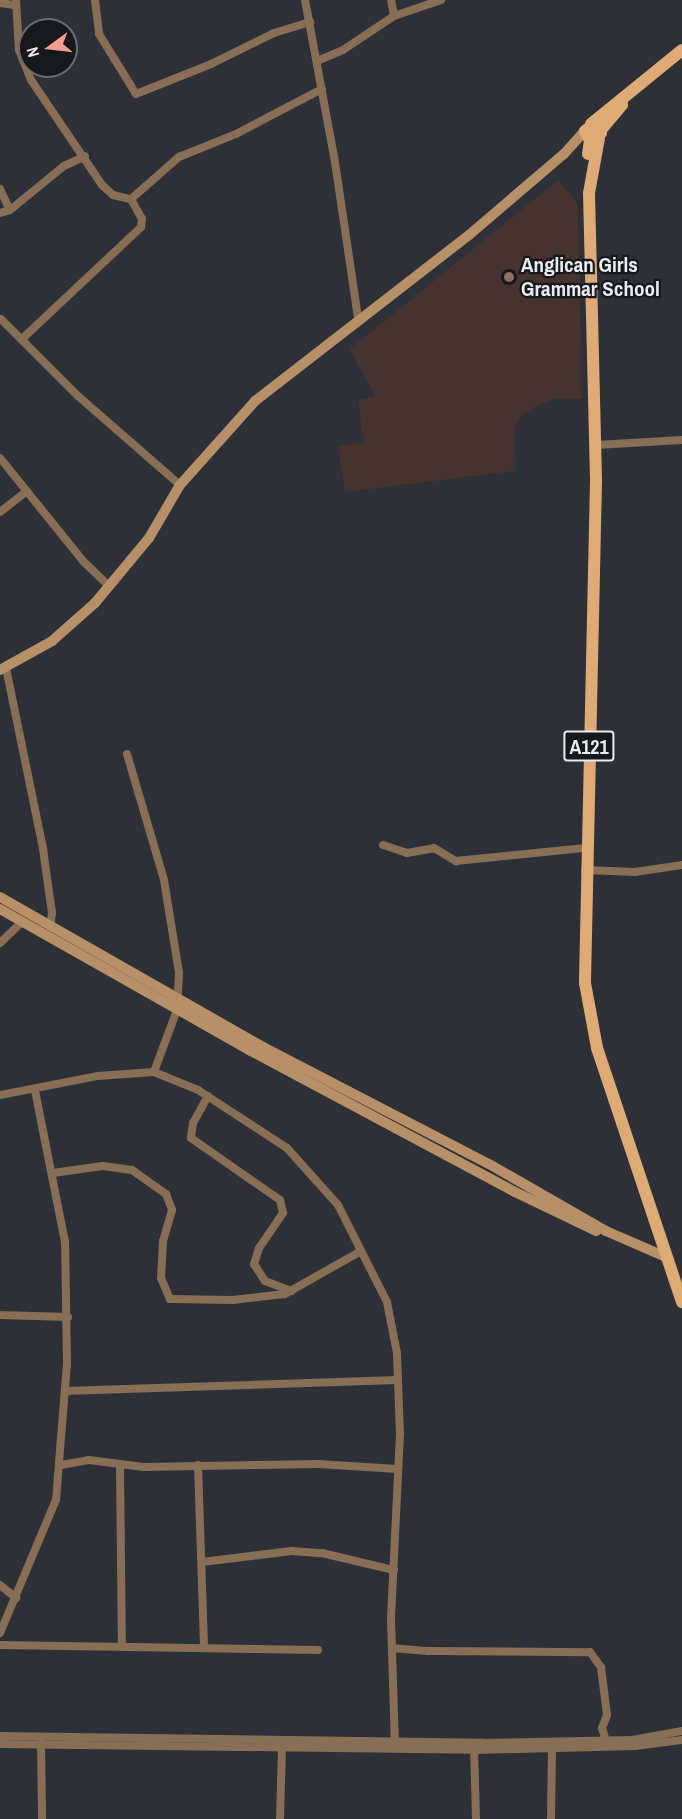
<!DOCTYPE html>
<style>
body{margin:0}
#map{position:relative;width:682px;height:1819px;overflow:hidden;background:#2d3036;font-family:"Archivo Narrow",sans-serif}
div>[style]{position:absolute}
.education>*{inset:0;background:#46322f}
.street>*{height:8px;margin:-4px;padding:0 4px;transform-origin:4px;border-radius:4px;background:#876e55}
.secondary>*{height:10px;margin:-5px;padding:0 5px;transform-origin:5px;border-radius:5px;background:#b89067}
.primary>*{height:12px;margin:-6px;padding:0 6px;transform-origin:6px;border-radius:6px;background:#deaa75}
.dots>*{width:16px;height:16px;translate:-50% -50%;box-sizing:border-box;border:3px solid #17181b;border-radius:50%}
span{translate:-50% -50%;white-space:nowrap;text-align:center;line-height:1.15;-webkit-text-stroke:4.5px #17181b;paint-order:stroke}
.shield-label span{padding:2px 4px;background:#17181b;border:2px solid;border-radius:4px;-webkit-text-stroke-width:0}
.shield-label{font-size:20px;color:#e9ebef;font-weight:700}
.poi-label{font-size:21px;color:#e9ebef;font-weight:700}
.left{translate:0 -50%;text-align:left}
.north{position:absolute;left:18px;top:18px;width:60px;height:60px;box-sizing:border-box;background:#17181b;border:2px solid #6b6c70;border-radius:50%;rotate:255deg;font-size:16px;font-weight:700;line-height:24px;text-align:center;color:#e9ebef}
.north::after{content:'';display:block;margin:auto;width:21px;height:27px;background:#f59d8f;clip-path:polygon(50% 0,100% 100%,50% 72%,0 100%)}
</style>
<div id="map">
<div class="education">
<i style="clip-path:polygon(558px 180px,578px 204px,582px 399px,552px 399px,523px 413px,515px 428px,514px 471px,345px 492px,338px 447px,363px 442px,358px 400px,375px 396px,350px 349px)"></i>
</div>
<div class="street">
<i style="left:16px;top:0;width:50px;rotate:86.6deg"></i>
<i style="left:19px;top:50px;width:32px;rotate:68deg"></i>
<i style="left:31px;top:80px;width:127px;rotate:55.9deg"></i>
<i style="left:102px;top:185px;width:15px;rotate:42deg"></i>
<i style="left:113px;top:195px;width:18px;rotate:13deg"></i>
<i style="left:95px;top:0;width:34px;rotate:83deg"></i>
<i style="left:99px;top:34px;width:70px;rotate:58.3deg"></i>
<i style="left:136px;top:94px;width:81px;rotate:-21.8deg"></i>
<i style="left:211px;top:64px;width:70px;rotate:-26.2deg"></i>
<i style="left:274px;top:33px;width:38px;rotate:-17deg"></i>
<i style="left:305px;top:0;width:165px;rotate:79.5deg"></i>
<i style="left:335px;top:162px;width:158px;rotate:81.6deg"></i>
<i style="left:391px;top:0;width:16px;rotate:79deg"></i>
<i style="left:0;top:3px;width:15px;rotate:8deg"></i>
<i style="left:317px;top:61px;width:28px;rotate:-23deg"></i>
<i style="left:343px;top:50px;width:61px;rotate:-33.7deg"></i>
<i style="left:394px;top:16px;width:50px;rotate:-18.8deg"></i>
<i style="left:0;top:189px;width:23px;rotate:65deg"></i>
<i style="left:131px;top:199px;width:64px;rotate:-41.2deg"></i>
<i style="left:179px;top:157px;width:61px;rotate:-22deg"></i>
<i style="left:236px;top:134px;width:97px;rotate:-27.6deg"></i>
<i style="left:0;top:213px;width:10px;rotate:-17deg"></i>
<i style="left:10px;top:210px;width:70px;rotate:-39.2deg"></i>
<i style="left:64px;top:166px;width:23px;rotate:-25deg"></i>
<i style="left:1px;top:319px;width:109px;rotate:45deg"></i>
<i style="left:78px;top:396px;width:135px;rotate:41.1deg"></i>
<i style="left:23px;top:338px;width:162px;rotate:-43.2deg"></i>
<i style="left:141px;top:227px;width:8px;rotate:-83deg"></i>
<i style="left:142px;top:219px;width:23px;rotate:-119deg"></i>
<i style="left:596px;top:445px;width:86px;rotate:-3.3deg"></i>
<i style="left:0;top:458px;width:132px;rotate:51.1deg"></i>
<i style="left:83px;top:561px;width:33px;rotate:44deg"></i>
<i style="left:0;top:512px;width:34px;rotate:-38deg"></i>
<i style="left:6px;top:668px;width:185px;rotate:78.4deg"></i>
<i style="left:43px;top:849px;width:65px;rotate:82deg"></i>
<i style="left:52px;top:913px;width:14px;rotate:98deg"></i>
<i style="left:127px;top:754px;width:131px;rotate:73.6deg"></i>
<i style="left:164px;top:880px;width:94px;rotate:80.8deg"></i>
<i style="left:179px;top:973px;width:37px;rotate:93deg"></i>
<i style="left:177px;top:1010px;width:66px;rotate:110.4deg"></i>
<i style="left:383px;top:845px;width:25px;rotate:18deg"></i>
<i style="left:407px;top:853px;width:27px;rotate:-10deg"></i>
<i style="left:434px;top:848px;width:26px;rotate:31deg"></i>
<i style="left:456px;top:861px;width:130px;rotate:-5.8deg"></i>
<i style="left:585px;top:870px;width:50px;rotate:2.3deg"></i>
<i style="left:635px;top:872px;width:48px;rotate:-8.5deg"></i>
<i style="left:0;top:943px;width:29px;rotate:-44deg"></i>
<i style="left:0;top:1095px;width:100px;rotate:-11deg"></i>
<i style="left:98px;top:1076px;width:56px;rotate:-4.1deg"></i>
<i style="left:154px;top:1072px;width:48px;rotate:22.2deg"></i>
<i style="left:198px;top:1090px;width:106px;rotate:33.1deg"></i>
<i style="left:287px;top:1148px;width:76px;rotate:48.2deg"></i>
<i style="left:338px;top:1205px;width:109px;rotate:63.2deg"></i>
<i style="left:387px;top:1302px;width:52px;rotate:78.9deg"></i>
<i style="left:397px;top:1353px;width:81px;rotate:87.9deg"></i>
<i style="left:400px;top:1434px;width:185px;rotate:92.8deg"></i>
<i style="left:391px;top:1619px;width:129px;rotate:88.2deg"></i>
<i style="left:208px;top:1096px;width:31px;rotate:119deg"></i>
<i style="left:193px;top:1123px;width:15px;rotate:98deg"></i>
<i style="left:191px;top:1138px;width:108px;rotate:34.9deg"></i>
<i style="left:280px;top:1200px;width:13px;rotate:77deg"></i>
<i style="left:283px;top:1213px;width:42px;rotate:124.4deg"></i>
<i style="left:259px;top:1248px;width:17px;rotate:107deg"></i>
<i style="left:254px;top:1264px;width:20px;rotate:57deg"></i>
<i style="left:265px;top:1281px;width:28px;rotate:21deg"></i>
<i style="left:53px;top:1173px;width:50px;rotate:-8deg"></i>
<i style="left:103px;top:1166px;width:29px;rotate:8deg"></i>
<i style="left:132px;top:1170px;width:42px;rotate:35.2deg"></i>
<i style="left:166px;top:1194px;width:17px;rotate:69deg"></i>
<i style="left:172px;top:1210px;width:32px;rotate:106deg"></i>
<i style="left:163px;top:1241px;width:37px;rotate:93deg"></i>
<i style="left:161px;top:1278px;width:23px;rotate:67deg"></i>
<i style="left:170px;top:1299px;width:63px;rotate:0.9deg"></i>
<i style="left:233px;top:1300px;width:52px;rotate:-6.6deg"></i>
<i style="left:285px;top:1294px;width:87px;rotate:-29.5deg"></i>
<i style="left:0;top:1315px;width:68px;rotate:1.7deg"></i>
<i style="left:65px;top:1391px;width:333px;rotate:-1.9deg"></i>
<i style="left:61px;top:1465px;width:28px;rotate:-10deg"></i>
<i style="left:89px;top:1460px;width:55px;rotate:7.3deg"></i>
<i style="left:144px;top:1467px;width:175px;rotate:-1deg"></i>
<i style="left:319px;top:1464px;width:78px;rotate:3.7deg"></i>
<i style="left:198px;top:1465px;width:181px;rotate:88.1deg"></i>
<i style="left:120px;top:1466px;width:178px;rotate:89.4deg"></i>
<i style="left:202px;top:1562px;width:90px;rotate:-7deg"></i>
<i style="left:291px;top:1551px;width:31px;rotate:4deg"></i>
<i style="left:322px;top:1553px;width:74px;rotate:13.3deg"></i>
<i style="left:0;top:1585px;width:21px;rotate:39deg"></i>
<i style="left:0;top:1633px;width:144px;rotate:-67.2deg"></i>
<i style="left:56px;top:1500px;width:136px;rotate:-85.4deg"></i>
<i style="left:67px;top:1364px;width:122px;rotate:-90.9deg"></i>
<i style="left:65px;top:1242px;width:155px;rotate:-101.2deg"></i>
<i style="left:0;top:1645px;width:318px;rotate:0.9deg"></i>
<i style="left:392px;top:1648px;width:36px;rotate:5deg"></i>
<i style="left:428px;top:1651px;width:162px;rotate:0.4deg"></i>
<i style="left:590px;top:1652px;width:19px;rotate:54deg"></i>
<i style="left:601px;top:1667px;width:48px;rotate:82.9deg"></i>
<i style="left:607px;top:1715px;width:14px;rotate:111deg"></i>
<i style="left:602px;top:1728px;width:14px;rotate:73deg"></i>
<i style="left:0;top:1736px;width:483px;rotate:0.8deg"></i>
<i style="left:483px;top:1743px;width:149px;rotate:-1.2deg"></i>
<i style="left:632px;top:1740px;width:51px;rotate:-10.2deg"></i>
<i style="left:41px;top:1743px;width:76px;rotate:89.2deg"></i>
<i style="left:0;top:1744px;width:474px;rotate:0.7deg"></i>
<i style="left:474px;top:1750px;width:161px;rotate:-1.4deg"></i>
<i style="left:635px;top:1746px;width:47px;rotate:-7.3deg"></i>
<i style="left:474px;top:1747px;width:72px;rotate:88.4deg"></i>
<i style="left:280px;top:1819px;width:71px;rotate:-88.4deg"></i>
<i style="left:551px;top:1819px;width:71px;rotate:-89.2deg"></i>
</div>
<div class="secondary">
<i style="left:0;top:670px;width:60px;rotate:-29.1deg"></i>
<i style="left:52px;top:641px;width:57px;rotate:-41.5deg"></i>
<i style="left:95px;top:603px;width:85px;rotate:-50.3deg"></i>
<i style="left:149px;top:538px;width:61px;rotate:-59.7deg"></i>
<i style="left:180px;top:485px;width:113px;rotate:-48.2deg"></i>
<i style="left:255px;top:401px;width:271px;rotate:-37.8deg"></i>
<i style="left:469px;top:235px;width:125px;rotate:-40.5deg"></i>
<i style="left:564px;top:154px;width:31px;rotate:-48deg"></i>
<i style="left:0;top:897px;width:303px;rotate:29.7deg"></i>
<i style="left:263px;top:1047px;width:254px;rotate:27.4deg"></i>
<i style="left:489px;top:1164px;width:135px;rotate:29.8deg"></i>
<i style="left:606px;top:1231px;width:65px;rotate:23.4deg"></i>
<i style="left:0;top:909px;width:288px;rotate:29.5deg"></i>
<i style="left:251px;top:1051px;width:299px;rotate:28.1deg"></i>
<i style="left:515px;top:1192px;width:90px;rotate:25.7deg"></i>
</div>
<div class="primary">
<i style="left:591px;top:124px;width:117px;rotate:-39.1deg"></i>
<i style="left:601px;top:130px;width:33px;rotate:-50deg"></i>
<i style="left:599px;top:138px;width:56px;rotate:100.3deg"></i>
<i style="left:589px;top:193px;width:288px;rotate:88.6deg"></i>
<i style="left:596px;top:481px;width:502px;rotate:91.26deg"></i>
<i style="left:585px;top:983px;width:66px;rotate:79.5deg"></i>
<i style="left:597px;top:1048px;width:268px;rotate:71.5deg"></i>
<i style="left:588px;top:154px;width:14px;rotate:-82deg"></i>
<i style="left:590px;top:140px;width:10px;rotate:-119deg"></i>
<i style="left:585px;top:131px;width:11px;rotate:-38deg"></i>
<i style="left:594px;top:124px;width:11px;rotate:52deg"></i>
<i style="left:601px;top:133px;width:11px;rotate:142deg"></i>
</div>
<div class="dots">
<i style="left:509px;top:277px;background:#8d6e63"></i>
</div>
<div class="shield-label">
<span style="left:589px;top:746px">A121</span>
</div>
<div class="poi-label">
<span class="left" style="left:521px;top:277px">Anglican Girls<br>Grammar School</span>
</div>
<div class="north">N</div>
</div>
